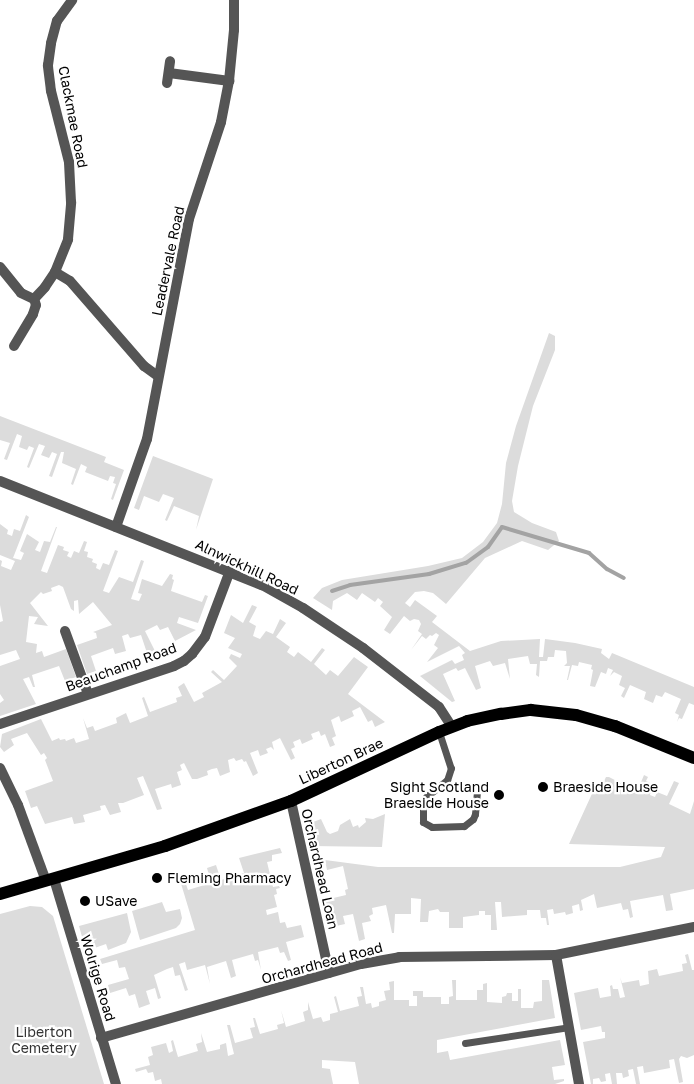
<!DOCTYPE html>
<style>
body{margin:0}
#map{position:relative;width:694px;height:1084px;overflow:hidden;background:#fff;font-family:"Golos Text",sans-serif}
div>[style]{position:absolute}
.green>*{inset:0;background:#dcdcdc}
.stream>*{height:4px;margin:-2px;padding:0 2px;transform-origin:2px;border-radius:2px;background:#a3a3a3}
.service>*{height:7px;margin:-3.5px;padding:0 3.5px;transform-origin:3.5px;border-radius:3.5px;background:#555}
.minor>*{height:10px;margin:-5px;padding:0 5px;transform-origin:5px;border-radius:5px;background:#555}
.tertiary>*{height:10px;margin:-5px;padding:0 5px;transform-origin:5px;border-radius:5px;background:#555}
.primary>*{height:12px;margin:-6px;padding:0 6px;transform-origin:6px;border-radius:6px;background:#000}
.dots>*{width:14px;height:14px;translate:-50% -50%;box-sizing:border-box;border:2px solid #fff;border-radius:50%}
span{translate:-50% -50%;white-space:nowrap;text-align:center;line-height:1.15;-webkit-text-stroke:4.5px #fff;paint-order:stroke}
.street-label{font-size:14px;color:#000}
.poi-label{font-size:14px;color:#000}
.right{translate:-100% -50%;text-align:right}
.left{translate:0 -50%;text-align:left}
.park-label{font-size:14px;color:#333}
</style>
<div id="map">
<div class="green">
<i style="clip-path:polygon(549px 333px,555px 336px,555px 350px,533px 406px,518px 466px,512px 501px,514px 512px,532px 523px,556px 532px,559px 541px,548px 550px,522px 541px,485px 558px,446px 604px,433px 593px,424px 591px,415px 592px,405px 603px,410px 607px,415px 600px,437px 616px,432px 622px,470px 651px,501px 641px,540px 639px,539px 657px,543px 657px,545px 639px,575px 643px,602px 649px,601px 653px,609px 659px,612px 653px,694px 687px,694px 705px,689px 703px,682px 719px,679px 718px,677px 722px,679px 715px,675px 713px,681px 699px,665px 692px,662px 697px,656px 695px,653px 703px,644px 699px,646px 692px,630px 685px,624px 698px,621px 696px,625px 688px,619px 685px,622px 676px,614px 672px,610px 676px,613px 670px,608px 668px,606px 674px,601px 672px,595px 687px,590px 686px,593px 670px,591px 669px,592px 665px,579px 662px,578px 666px,572px 665px,568px 680px,567px 680px,570px 666px,564px 666px,567px 663px,566px 651px,555px 650px,554px 657px,548px 657px,547px 661px,540px 661px,539px 677px,536px 675px,537px 664px,530px 664px,528px 656px,508px 659px,510px 679px,505px 663px,493px 666px,490px 661px,475px 666px,481px 688px,476px 690px,465px 668px,458px 671px,456px 668px,443px 674px,455px 701px,452px 702px,420px 676px,452px 660px,455px 664px,464px 660px,462px 655px,465px 653px,459px 646px,427px 662px,438px 648px,434px 645px,439px 635px,436px 633px,432px 636px,430px 635px,426px 639px,422px 636px,411px 650px,422px 634px,418px 631px,421px 624px,419px 620px,414px 619px,410px 621px,404px 616px,390px 634px,384px 630px,392px 617px,380px 606px,383px 602px,378px 598px,375px 602px,362px 593px,357px 600px,347px 593px,333px 601px,332px 610px,313px 598px,322px 588px,342px 580px,428px 566px,462px 558px,483px 542px,497px 523px,502px 504px,506px 463px,516px 426px)"></i>
<i style="clip-path:polygon(0 416px,106px 457px,104px 462px,124px 470px,113px 500px,111px 499px,116px 484px,113px 483px,115px 477px,110px 476px,108px 481px,85px 472px,87px 467px,81px 464px,73px 485px,71px 484px,76px 469px,62px 463px,64px 452px,61px 452px,52px 477px,49px 476px,57px 454px,52px 452px,49px 458px,41px 455px,45px 446px,39px 444px,29px 468px,27px 467px,34px 448px,29px 446px,27px 450px,19px 447px,22px 436px,17px 434px,7px 460px,4px 459px,10px 443px,0 440px)"></i>
<i style="clip-path:polygon(153px 456px,213px 479px,196px 530px,199px 516px,174px 506px,167px 521px,165px 520px,174px 498px,163px 494px,159px 502px,144px 496px,139px 510px,134px 508px)"></i>
<i style="clip-path:polygon(26px 515px,29px 517px,13px 558px,21px 560px,24px 553px,20px 551px,27px 534px,39px 542px,35px 550px,40px 552px,44px 541px,50px 542px,56px 527px,57px 527px,41px 571px,47px 573px,58px 545px,64px 547px,63px 550px,69px 552px,67px 556px,71px 558px,74px 551px,79px 553px,84px 541px,87px 542px,84px 551px,88px 552px,87px 557px,93px 559px,92px 562px,97px 564px,96px 568px,100px 570px,103px 563px,109px 565px,115px 550px,118px 551px,103px 591px,109px 593px,119px 577px,133px 582px,141px 560px,144px 561px,131px 599px,139px 601px,142px 594px,138px 593px,142px 579px,162px 586px,170px 574px,173px 575px,172px 579px,174px 580px,171px 591px,202px 602px,205px 595px,208px 596px,198px 623px,179px 617px,177px 623px,196px 630px,175px 641px,168px 627px,160px 630px,157px 625px,145px 631px,155px 651px,147px 653px,141px 635px,130px 638px,128px 634px,122px 636px,126px 651px,115px 654px,113px 648px,91px 656px,96px 671px,87px 674px,77px 645px,97px 638px,96px 633px,93px 632px,112px 625px,93px 602px,79px 614px,78px 600px,74px 601px,74px 611px,71px 609px,63px 587px,59px 585px,51px 588px,52px 591px,43px 594px,41px 592px,30px 603px,48px 626px,34px 624px,38px 617px,29px 616px,26px 642px,37px 644px,36px 653px,42px 651px,44px 657px,66px 649px,76px 677px,65px 681px,59px 666px,32px 675px,35px 687px,33px 687px,29px 677px,23px 679px,36px 704px,0 716px,0 703px,4px 700px,0 694px,0 666px,20px 659px,16px 650px,0 655px,0 659px,0 622px,3px 621px,0 605px,0 560px,2px 561px,1px 566px,11px 570px,15px 561px,0 555px,0 524px,8px 530px,7px 534px,12px 536px,14px 529px,20px 531px)"></i>
<i style="clip-path:polygon(252px 605px,257px 607px,249px 622px,256px 626px,253px 636px,260px 639px,266px 631px,273px 634px,280px 619px,286px 623px,276px 637px,290px 647px,287px 652px,294px 657px,298px 652px,311px 662px,322px 648px,325px 650px,314px 664px,326px 675px,330px 670px,338px 676px,354px 657px,368px 667px,348px 694px,385px 722px,375px 727px,372px 720px,368px 722px,360px 707px,352px 711px,354px 716px,341px 722px,339px 716px,331px 720px,336px 736px,332px 738px,335px 745px,330px 747px,325px 734px,321px 736px,319px 731px,311px 734px,313px 739px,302px 744px,300px 739px,293px 742px,295px 747px,291px 749px,295px 758px,291px 760px,280px 738px,272px 742px,274px 750px,271px 747px,266px 749px,268px 753px,260px 756px,258px 750px,250px 753px,258px 773px,253px 776px,246px 761px,244px 762px,242px 759px,236px 761px,234px 758px,228px 760px,230px 772px,220px 776px,217px 768px,212px 769px,207px 771px,208px 775px,197px 779px,192px 779px,184px 763px,180px 765px,182px 770px,177px 772px,181px 785px,172px 788px,171px 784px,155px 789px,162px 809px,157px 810px,143px 776px,137px 778px,144px 795px,123px 803px,118px 803px,121px 812px,110px 815px,105px 805px,100px 806px,101px 810px,83px 815px,85px 822px,74px 824px,72px 817px,45px 824px,37px 806px,31px 808px,25px 791px,53px 781px,45px 760px,47px 758px,44px 753px,41px 755px,27px 733px,11px 739px,14px 745px,4px 752px,0 747px,2px 734px,41px 719px,52px 741px,59px 738px,60px 740px,65px 739px,66px 741px,74px 738px,76px 743px,89px 739px,83px 718px,87px 728px,93px 726px,95px 731px,117px 723px,116px 718px,126px 713px,130px 723px,148px 716px,142px 698px,144px 697px,150px 712px,177px 702px,176px 698px,182px 696px,178px 687px,184px 683px,194px 702px,204px 697px,202px 693px,222px 682px,211px 672px,213px 670px,224px 680px,237px 666px,229px 658px,231px 654px,240px 658px,242px 654px,228px 648px,235px 638px,224px 633px,231px 615px,243px 623px)"></i>
<i style="clip-path:polygon(644px 775px,648px 777px,646px 781px,652px 784px,650px 795px,655px 797px,657px 792px,667px 796px,674px 781px,679px 783px,669px 804px,690px 814px,694px 801px,694px 889px,670px 894px,673px 910px,666px 911px,663px 895px,630px 901px,633px 917px,630px 918px,628px 909px,623px 910px,621px 903px,597px 908px,594px 894px,581px 900px,583px 910px,580px 911px,579px 904px,572px 906px,573px 913px,566px 915px,565px 912px,554px 914px,553px 909px,547px 910px,549px 925px,547px 925px,546px 918px,541px 918px,540px 910px,527px 910px,527px 915px,502px 917px,501px 902px,495px 902px,497px 930px,491px 930px,491px 915px,485px 915px,485px 911px,479px 911px,479px 915px,463px 917px,463px 928px,449px 928px,449px 912px,440px 912px,438px 909px,429px 911px,428px 922px,420px 922px,421px 899px,411px 898px,411px 914px,395px 914px,394px 933px,392px 933px,386px 905px,372px 908px,373px 914px,369px 916px,371px 921px,362px 923px,365px 939px,359px 941px,353px 914px,343px 916px,345px 924px,327px 928px,321px 901px,346px 895px,345px 890px,348px 889px,343px 866px,327px 870px,325px 860px,378px 867px,620px 867px,661px 857px,665px 847px,569px 844px,596px 785px,601px 787px,606px 777px,609px 777px,630px 788px,632px 784px,639px 787px)"></i>
<i style="clip-path:polygon(385px 814px,382px 847px,311px 846px,308px 824px,321px 819px,327px 832px,330px 834px,338px 831px,340px 825px,350px 819px,353px 827px,358px 825px,359px 828px,366px 822px,365px 818px,373px 819px)"></i>
<i style="clip-path:polygon(280px 848px,282px 853px,272px 855px,272px 861px,267px 862px,273px 887px,279px 886px,280px 888px,276px 889px,277px 894px,274px 895px,277px 907px,266px 910px,267px 915px,278px 912px,280px 923px,285px 922px,287px 928px,301px 925px,304px 937px,286px 942px,291px 960px,288px 961px,284px 952px,280px 953px,278px 947px,258px 952px,261px 970px,258px 960px,255px 961px,253px 954px,232px 960px,236px 976px,231px 978px,226px 961px,207px 967px,210px 984px,205px 965px,187px 970px,185px 962px,179px 964px,188px 990px,185px 991px,180px 975px,175px 976px,173px 967px,167px 969px,154px 975px,161px 998px,158px 999px,155px 988px,146px 991px,150px 1004px,139px 1008px,135px 994px,129px 996px,126px 988px,110px 993px,108px 985px,129px 979px,125px 967px,119px 968px,117px 960px,102px 964px,100px 959px,195px 930px,179px 877px,183px 875px,188px 890px,211px 883px,207px 868px,216px 865px,221px 880px,244px 873px,239px 858px)"></i>
<i style="clip-path:polygon(162px 902px,166px 912px,180px 909px,182px 918px,180px 924px,176px 928px,140px 940px,132px 911px)"></i>
<i style="clip-path:polygon(30px 906px,42px 907px,53px 916px,104px 1084px,0 1084px,0 914px)"></i>
<i style="clip-path:polygon(127px 913px,131px 932px,126px 943px,108px 950px,106px 944px,86px 951px,79px 926px)"></i>
<i style="clip-path:polygon(688px 954px,692px 970px,694px 970px,694px 1055px,687px 1058px,681px 1056px,679px 1059px,683px 1082px,679px 1083px,674px 1059px,669px 1060px,670px 1068px,644px 1073px,643px 1066px,637px 1067px,640px 1084px,636px 1084px,633px 1069px,628px 1070px,629px 1076px,623px 1078px,622px 1073px,616px 1073px,617px 1084px,612px 1084px,610px 1073px,605px 1074px,606px 1081px,601px 1082px,599px 1078px,593px 1079px,593px 1084px,591px 1084px,583px 1042px,605px 1038px,605px 1032px,602px 1032px,601px 1026px,581px 1030px,574px 993px,598px 988px,600px 998px,611px 996px,610px 986px,612px 985px,613px 989px,618px 989px,620px 998px,625px 997px,620px 977px,622px 983px,639px 980px,640px 986px,649px 984px,648px 971px,657px 969px,659px 976px,683px 971px,682px 964px,687px 963px,685px 955px)"></i>
<i style="clip-path:polygon(452px 980px,456px 980px,456px 1000px,477px 1000px,477px 990px,483px 990px,483px 984px,487px 983px,487px 1002px,502px 1003px,502px 997px,506px 996px,507px 993px,512px 993px,512px 1001px,518px 1001px,518px 989px,521px 989px,521px 1008px,533px 1008px,534px 1002px,542px 1001px,542px 980px,549px 980px,555px 1018px,437px 1040px,437px 1053px,448px 1051px,450px 1060px,560px 1040px,565px 1065px,552px 1067px,554px 1080px,564px 1079px,564px 1081px,555px 1084px,359px 1084px,355px 1062px,322px 1060px,322px 1068px,330px 1069px,333px 1084px,162px 1084px,161px 1079px,155px 1081px,153px 1072px,148px 1073px,146px 1069px,136px 1072px,135px 1069px,150px 1065px,148px 1057px,153px 1055px,151px 1047px,166px 1043px,169px 1053px,173px 1051px,171px 1041px,173px 1040px,178px 1057px,198px 1051px,196px 1044px,202px 1042px,201px 1033px,207px 1052px,220px 1049px,220px 1045px,226px 1043px,228px 1056px,234px 1054px,227px 1025px,230px 1025px,235px 1043px,253px 1038px,250px 1028px,255px 1027px,253px 1018px,255px 1018px,260px 1034px,278px 1029px,277px 1025px,284px 1023px,281px 1010px,286px 1027px,305px 1021px,303px 1012px,308px 1010px,308px 1002px,313px 1019px,321px 1017px,323px 1022px,330px 1020px,330px 1014px,338px 1012px,334px 997px,336px 996px,340px 1011px,359px 1006px,357px 997px,362px 996px,360px 987px,363px 987px,366px 1004px,371px 1003px,372px 1008px,379px 1006px,379px 1002px,386px 1000px,384px 991px,390px 990px,389px 982px,394px 981px,394px 1000px,409px 1000px,409px 1006px,417px 1006px,417px 996px,413px 996px,413px 991px,423px 991px,423px 997px,441px 997px,441px 1004px,449px 1004px,449px 997px,453px 996px)"></i>
</div>
<div class="stream">
<i style="left:332px;top:591px;width:19px;rotate:-18deg"></i>
<i style="left:350px;top:585px;width:80px;rotate:-7.9deg"></i>
<i style="left:429px;top:574px;width:39px;rotate:-17deg"></i>
<i style="left:466px;top:563px;width:27px;rotate:-36deg"></i>
<i style="left:488px;top:547px;width:24px;rotate:-55deg"></i>
<i style="left:502px;top:527px;width:91px;rotate:16.6deg"></i>
<i style="left:589px;top:553px;width:24px;rotate:42deg"></i>
<i style="left:607px;top:569px;width:19px;rotate:28deg"></i>
</div>
<div class="service">
<i style="left:439px;top:732px;width:38px;rotate:72deg"></i>
<i style="left:451px;top:768px;width:13px;rotate:108deg"></i>
<i style="left:447px;top:780px;width:27px;rotate:141deg"></i>
<i style="left:426px;top:797px;width:7px;rotate:117deg"></i>
<i style="left:423px;top:803px;width:19px;rotate:90deg"></i>
<i style="left:423px;top:822px;width:10px;rotate:29deg"></i>
<i style="left:432px;top:827px;width:32px;rotate:-2deg"></i>
<i style="left:464px;top:826px;width:11px;rotate:-38deg"></i>
<i style="left:473px;top:819px;width:5px;rotate:-68deg"></i>
<i style="left:475px;top:814px;width:21px;rotate:-85deg"></i>
<i style="left:465px;top:1043px;width:105px;rotate:-8.7deg"></i>
</div>
<div class="minor">
<i style="left:169px;top:73px;width:61px;rotate:7.6deg"></i>
<i style="left:167px;top:83px;width:22px;rotate:-82deg"></i>
<i style="left:0;top:267px;width:33px;rotate:51deg"></i>
<i style="left:21px;top:293px;width:14px;rotate:25deg"></i>
<i style="left:34px;top:299px;width:16px;rotate:-47deg"></i>
<i style="left:45px;top:287px;width:18px;rotate:-56deg"></i>
<i style="left:55px;top:272px;width:35px;rotate:-68deg"></i>
<i style="left:68px;top:239px;width:37px;rotate:-85deg"></i>
<i style="left:71px;top:202px;width:40px;rotate:-92.9deg"></i>
<i style="left:69px;top:162px;width:73px;rotate:-104.2deg"></i>
<i style="left:51px;top:91px;width:26px;rotate:-97deg"></i>
<i style="left:48px;top:65px;width:22px;rotate:-82deg"></i>
<i style="left:51px;top:43px;width:23px;rotate:-75deg"></i>
<i style="left:57px;top:21px;width:26px;rotate:-54deg"></i>
<i style="left:55px;top:272px;width:17px;rotate:31deg"></i>
<i style="left:70px;top:281px;width:113px;rotate:49deg"></i>
<i style="left:144px;top:366px;width:17px;rotate:36deg"></i>
<i style="left:14px;top:346px;width:37px;rotate:-59deg"></i>
<i style="left:33px;top:314px;width:9px;rotate:-72deg"></i>
<i style="left:36px;top:305px;width:6px;rotate:-108deg"></i>
<i style="left:116px;top:527px;width:93px;rotate:-70.6deg"></i>
<i style="left:147px;top:439px;width:224px;rotate:-79.2deg"></i>
<i style="left:189px;top:219px;width:102px;rotate:-71.7deg"></i>
<i style="left:221px;top:122px;width:42px;rotate:-79deg"></i>
<i style="left:229px;top:81px;width:51px;rotate:-84.4deg"></i>
<i style="left:234px;top:30px;width:30px;rotate:-90deg"></i>
<i style="left:65px;top:631px;width:67px;rotate:69.9deg"></i>
<i style="left:0;top:724px;width:183px;rotate:-18.4deg"></i>
<i style="left:174px;top:666px;width:11px;rotate:-27deg"></i>
<i style="left:184px;top:661px;width:11px;rotate:-41deg"></i>
<i style="left:192px;top:654px;width:21px;rotate:-53deg"></i>
<i style="left:205px;top:637px;width:71px;rotate:-69.3deg"></i>
<i style="left:0;top:768px;width:41px;rotate:64.1deg"></i>
<i style="left:18px;top:805px;width:81px;rotate:69.8deg"></i>
<i style="left:291px;top:801px;width:176px;rotate:77.5deg"></i>
<i style="left:54px;top:879px;width:214px;rotate:73.2deg"></i>
<i style="left:556px;top:955px;width:131px;rotate:79.9deg"></i>
<i style="left:101px;top:1038px;width:270px;rotate:-15.9deg"></i>
<i style="left:361px;top:964px;width:39px;rotate:-10deg"></i>
<i style="left:399px;top:957px;width:157px;rotate:-0.7deg"></i>
<i style="left:556px;top:955px;width:141px;rotate:-11.5deg"></i>
</div>
<div class="tertiary">
<i style="left:0;top:481px;width:282px;rotate:21.7deg"></i>
<i style="left:262px;top:585px;width:47px;rotate:29.3deg"></i>
<i style="left:303px;top:608px;width:72px;rotate:33.7deg"></i>
<i style="left:363px;top:648px;width:96px;rotate:37.8deg"></i>
<i style="left:439px;top:707px;width:24px;rotate:57deg"></i>
</div>
<div class="primary">
<i style="left:0;top:894px;width:172px;rotate:-16.2deg"></i>
<i style="left:165px;top:846px;width:134px;rotate:-19.7deg"></i>
<i style="left:291px;top:801px;width:163px;rotate:-25deg"></i>
<i style="left:439px;top:732px;width:30px;rotate:-21deg"></i>
<i style="left:467px;top:721px;width:35px;rotate:-12deg"></i>
<i style="left:501px;top:714px;width:30px;rotate:-8deg"></i>
<i style="left:531px;top:710px;width:45px;rotate:6.3deg"></i>
<i style="left:576px;top:715px;width:41px;rotate:15.8deg"></i>
<i style="left:615px;top:726px;width:85px;rotate:22.1deg"></i>
</div>
<div class="dots">
<i style="left:543px;top:787px;background:#000"></i>
<i style="left:499px;top:795px;background:#000"></i>
<i style="left:157px;top:878px;background:#000"></i>
<i style="left:85px;top:901px;background:#000"></i>
</div>
<div class="street-label">
<span style="left:73px;top:117px;rotate:79deg">Clackmae Road</span>
<span style="left:168px;top:261px;rotate:-78deg">Leadervale Road</span>
<span style="left:247px;top:567px;rotate:25deg">Alnwickhill Road</span>
<span style="left:121px;top:667px;rotate:-20deg">Beauchamp Road</span>
<span style="left:341px;top:761px;rotate:-25deg">Liberton Brae</span>
<span style="left:320px;top:869px;rotate:77deg">Orchardhead Loan</span>
<span style="left:322px;top:963px;rotate:-15deg">Orchardhead Road</span>
<span style="left:98px;top:978px;rotate:73deg">Wolrige Road</span>
</div>
<div class="poi-label">
<span class="right" style="left:489px;top:795px">Sight Scotland<br>Braeside House</span>
<span class="left" style="left:553px;top:787px">Braeside House</span>
<span class="left" style="left:167px;top:878px">Fleming Pharmacy</span>
<span class="left" style="left:95px;top:901px">USave</span>
</div>
<div class="park-label">
<span style="left:44px;top:1040px">Liberton<br>Cemetery</span>
</div>
</div>
